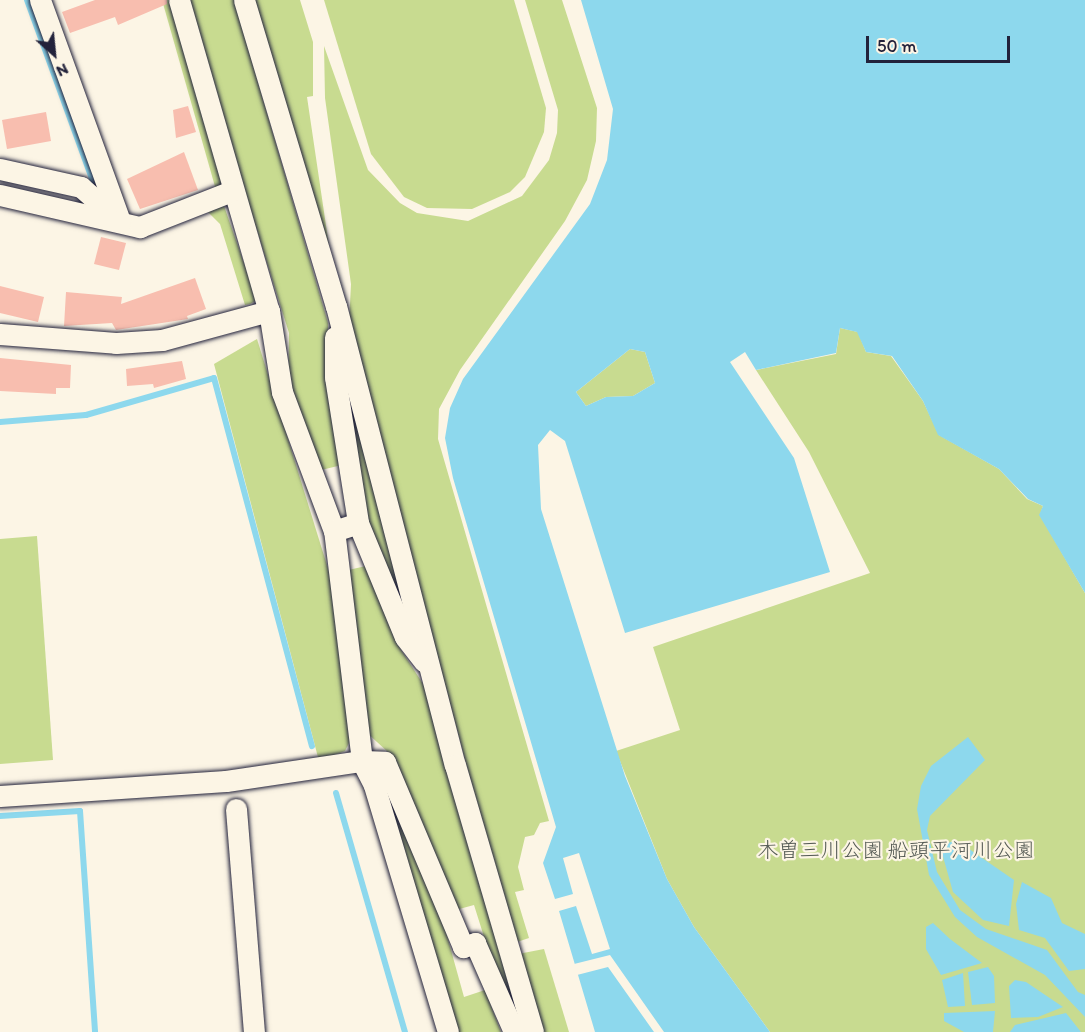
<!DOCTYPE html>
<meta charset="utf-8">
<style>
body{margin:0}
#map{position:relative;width:1085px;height:1032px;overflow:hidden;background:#fcf5e5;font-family:Itim,"Klee One",sans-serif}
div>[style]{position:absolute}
.green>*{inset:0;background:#c8db90}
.water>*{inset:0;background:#8dd8ed}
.pier>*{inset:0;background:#fcf5e5}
.stream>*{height:6px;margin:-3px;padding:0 3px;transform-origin:3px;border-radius:3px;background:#8dd8ed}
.building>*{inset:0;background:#f8beaf}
.roads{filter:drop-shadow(0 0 2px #22223b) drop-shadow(0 0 2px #22223b)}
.minor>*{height:21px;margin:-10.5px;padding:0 10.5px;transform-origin:10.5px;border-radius:10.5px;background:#fcf5e5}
span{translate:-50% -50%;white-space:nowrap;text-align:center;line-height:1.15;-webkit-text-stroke:4.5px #fcf5e5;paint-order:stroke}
.park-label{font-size:21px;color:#545a54}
.north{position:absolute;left:24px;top:24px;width:60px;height:60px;-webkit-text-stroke:4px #fcf5e5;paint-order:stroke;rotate:153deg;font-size:16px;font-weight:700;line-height:24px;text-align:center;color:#22223b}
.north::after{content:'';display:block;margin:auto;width:21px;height:27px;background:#22223b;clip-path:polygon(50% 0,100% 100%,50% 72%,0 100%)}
.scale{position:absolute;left:866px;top:36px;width:144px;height:27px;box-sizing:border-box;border:3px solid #22223b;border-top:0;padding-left:8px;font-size:18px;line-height:21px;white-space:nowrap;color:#22223b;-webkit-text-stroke:4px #fcf5e5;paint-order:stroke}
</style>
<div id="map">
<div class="green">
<i style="clip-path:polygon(162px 0,175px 0,225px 181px,216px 190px)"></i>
<i style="clip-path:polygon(185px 0,234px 0,328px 323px,328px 378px,342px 465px,317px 471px,288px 393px,289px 333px)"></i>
<i style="clip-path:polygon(254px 0,300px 0,313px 42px,313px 96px,307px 97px,332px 266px)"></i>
<i style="clip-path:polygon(324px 0,514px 0,546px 108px,544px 132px,525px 177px,510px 192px,472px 209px,427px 208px,404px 197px,371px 154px)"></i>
<i style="clip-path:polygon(525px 0,562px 0,597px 108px,596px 141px,587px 180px,565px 221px,460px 370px,439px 409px,438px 439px,549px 821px,540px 823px,534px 835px,525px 837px,518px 867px,524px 890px,515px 892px,529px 938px,514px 943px,349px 325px,351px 284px,325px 98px,324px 46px,368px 170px,400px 203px,417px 213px,468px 221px,522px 196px,549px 160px,557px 133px,558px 110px)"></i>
<i style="clip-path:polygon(224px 206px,257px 300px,250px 304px,245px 305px,220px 224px,208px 212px)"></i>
<i style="clip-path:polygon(840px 328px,858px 332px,866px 352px,891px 356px,923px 401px,939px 435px,999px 469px,1027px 499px,1043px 506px,1040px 515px,1085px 593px,1085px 1032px,770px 1032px,694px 927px,667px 879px,616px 751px,680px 730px,653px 647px,870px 573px,809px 452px,756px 370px,836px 354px)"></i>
<i style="clip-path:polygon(257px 339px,330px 575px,351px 739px,345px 751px,319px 761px,214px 364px)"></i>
<i style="clip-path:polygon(630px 349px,645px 352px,655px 383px,633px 396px,606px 397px,586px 406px,576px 392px)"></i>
<i style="clip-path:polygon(344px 375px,408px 625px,386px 581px,367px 516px)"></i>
<i style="clip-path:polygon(37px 536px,53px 760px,0 764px,0 539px)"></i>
<i style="clip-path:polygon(366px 566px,396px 642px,425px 687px,523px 1032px,502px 994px,474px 905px,452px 911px,389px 753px,365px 731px,344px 571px)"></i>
<i style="clip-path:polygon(376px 768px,439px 907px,464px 997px,485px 990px,501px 1032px,455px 1032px)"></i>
<i style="clip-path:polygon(544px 949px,569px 1032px,541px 1032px,518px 954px)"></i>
</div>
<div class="water">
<i style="clip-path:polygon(evenodd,581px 0,1085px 0,1085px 593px,1039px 515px,1043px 506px,1028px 499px,999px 469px,938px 435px,923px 401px,892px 356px,866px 352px,857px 332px,840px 328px,836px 353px,756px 370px,745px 352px,730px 362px,794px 458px,830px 572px,625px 633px,565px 441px,550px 430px,538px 445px,541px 509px,625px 776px,667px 879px,694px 927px,770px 1032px,595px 1032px,559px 911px,576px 906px,592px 954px,610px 949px,579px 853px,563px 858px,573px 894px,555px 899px,543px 863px,556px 827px,453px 478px,445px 438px,450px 408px,463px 379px,590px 204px,607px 160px,613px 109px,581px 0,630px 349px,645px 352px,655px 383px,633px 396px,606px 397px,586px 406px,576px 392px,630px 349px)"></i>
<i style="clip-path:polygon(968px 737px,985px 760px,930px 816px,927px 830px,937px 872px,960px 910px,986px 929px,1047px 950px,1078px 992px,1085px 995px,1085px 1017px,1045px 975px,977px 937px,955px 917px,929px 875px,917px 809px,921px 786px,931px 766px)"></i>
<i style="clip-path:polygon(956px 840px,1014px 880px,1009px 926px,983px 920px,953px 892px,940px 846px)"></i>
<i style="clip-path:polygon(1022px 882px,1051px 898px,1062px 923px,1085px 934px,1085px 969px,1069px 971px,1045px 938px,1019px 930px,1016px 904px)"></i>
<i style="clip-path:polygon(933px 923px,950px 939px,982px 963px,941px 975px,926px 949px,926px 927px)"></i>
<i style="clip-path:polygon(988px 967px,994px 976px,995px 1003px,972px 1005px,968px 972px)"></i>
<i style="clip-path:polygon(963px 973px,965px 1006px,948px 1007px,942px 980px)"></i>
<i style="clip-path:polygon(1015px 980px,1026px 982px,1063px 1007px,1038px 1017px,1011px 1018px,1009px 986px)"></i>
<i style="clip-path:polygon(995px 1011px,993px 1032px,964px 1032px,944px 1021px,944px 1013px)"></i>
<i style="clip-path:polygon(1066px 1013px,1081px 1032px,1010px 1032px,1015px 1025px)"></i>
</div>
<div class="pier">
<i style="clip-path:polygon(610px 955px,664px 1032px,654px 1032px,608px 967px,577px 975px,574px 964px)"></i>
</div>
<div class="stream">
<i style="left:27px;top:0;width:193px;rotate:70deg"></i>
<i style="left:0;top:422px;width:86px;rotate:-4.7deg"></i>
<i style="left:86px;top:415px;width:133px;rotate:-16.1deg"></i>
<i style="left:214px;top:378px;width:381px;rotate:75.1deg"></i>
<i style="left:336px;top:793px;width:249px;rotate:73.9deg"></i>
<i style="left:0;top:816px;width:80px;rotate:-3.6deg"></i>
<i style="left:80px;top:811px;width:222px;rotate:86.1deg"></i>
</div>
<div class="building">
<i style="clip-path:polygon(95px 0,167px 0,167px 4px,118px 25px,115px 17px,70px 33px,62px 12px)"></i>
<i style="clip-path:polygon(188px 106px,196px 132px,176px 138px,173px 110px)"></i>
<i style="clip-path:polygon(46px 112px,51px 141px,7px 149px,2px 120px)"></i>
<i style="clip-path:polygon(184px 152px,198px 190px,140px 209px,127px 179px)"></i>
<i style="clip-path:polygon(101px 237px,126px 243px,119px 270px,94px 264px)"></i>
<i style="clip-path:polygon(195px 278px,206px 309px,187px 316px,188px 319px,116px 330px,112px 323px,64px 326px,66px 292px,122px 297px,121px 304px)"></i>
<i style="clip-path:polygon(0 286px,44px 297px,38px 322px,0 313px)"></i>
<i style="clip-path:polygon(0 358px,71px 365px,70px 388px,56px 388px,56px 394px,0 391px)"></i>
<i style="clip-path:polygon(182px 361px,186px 379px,154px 388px,153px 384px,127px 386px,126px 369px)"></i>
</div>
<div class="roads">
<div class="minor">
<i style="left:40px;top:0;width:235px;rotate:70.1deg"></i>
<i style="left:179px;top:0;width:324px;rotate:73.9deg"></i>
<i style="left:269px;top:311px;width:82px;rotate:80.9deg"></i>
<i style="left:282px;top:392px;width:148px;rotate:69.5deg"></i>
<i style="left:244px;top:0;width:320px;rotate:73.3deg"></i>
<i style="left:336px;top:306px;width:474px;rotate:75.5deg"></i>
<i style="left:455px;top:765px;width:278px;rotate:73.7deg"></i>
<i style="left:0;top:169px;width:83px;rotate:12.5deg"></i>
<i style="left:81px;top:187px;width:48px;rotate:41.6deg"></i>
<i style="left:0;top:195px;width:144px;rotate:12.9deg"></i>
<i style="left:140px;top:227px;width:99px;rotate:-21.4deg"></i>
<i style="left:0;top:334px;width:116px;rotate:4.4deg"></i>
<i style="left:116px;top:343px;width:46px;rotate:-3.7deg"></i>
<i style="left:162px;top:340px;width:111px;rotate:-15.2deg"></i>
<i style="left:335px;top:337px;width:40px;rotate:90deg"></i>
<i style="left:335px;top:377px;width:148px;rotate:81deg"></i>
<i style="left:0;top:796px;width:226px;rotate:-3.8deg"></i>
<i style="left:226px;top:781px;width:137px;rotate:-8.4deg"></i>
<i style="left:362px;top:761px;width:232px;rotate:-96.9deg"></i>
<i style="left:334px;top:531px;width:25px;rotate:-18deg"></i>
<i style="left:358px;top:523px;width:123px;rotate:67.6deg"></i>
<i style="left:405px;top:637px;width:31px;rotate:52deg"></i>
<i style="left:236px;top:809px;width:224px;rotate:85.4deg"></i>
<i style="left:448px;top:1032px;width:258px;rotate:-106.7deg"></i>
<i style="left:374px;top:785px;width:27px;rotate:-117deg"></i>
<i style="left:362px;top:761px;width:23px;rotate:2deg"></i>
<i style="left:385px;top:762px;width:201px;rotate:67.1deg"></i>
<i style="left:463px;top:947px;width:13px;rotate:-18deg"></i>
<i style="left:475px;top:943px;width:97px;rotate:66.3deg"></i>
</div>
</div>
<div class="park-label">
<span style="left:896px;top:850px">木曽三川公園 船頭平河川公園</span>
</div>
<div class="north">N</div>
<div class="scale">50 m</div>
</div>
